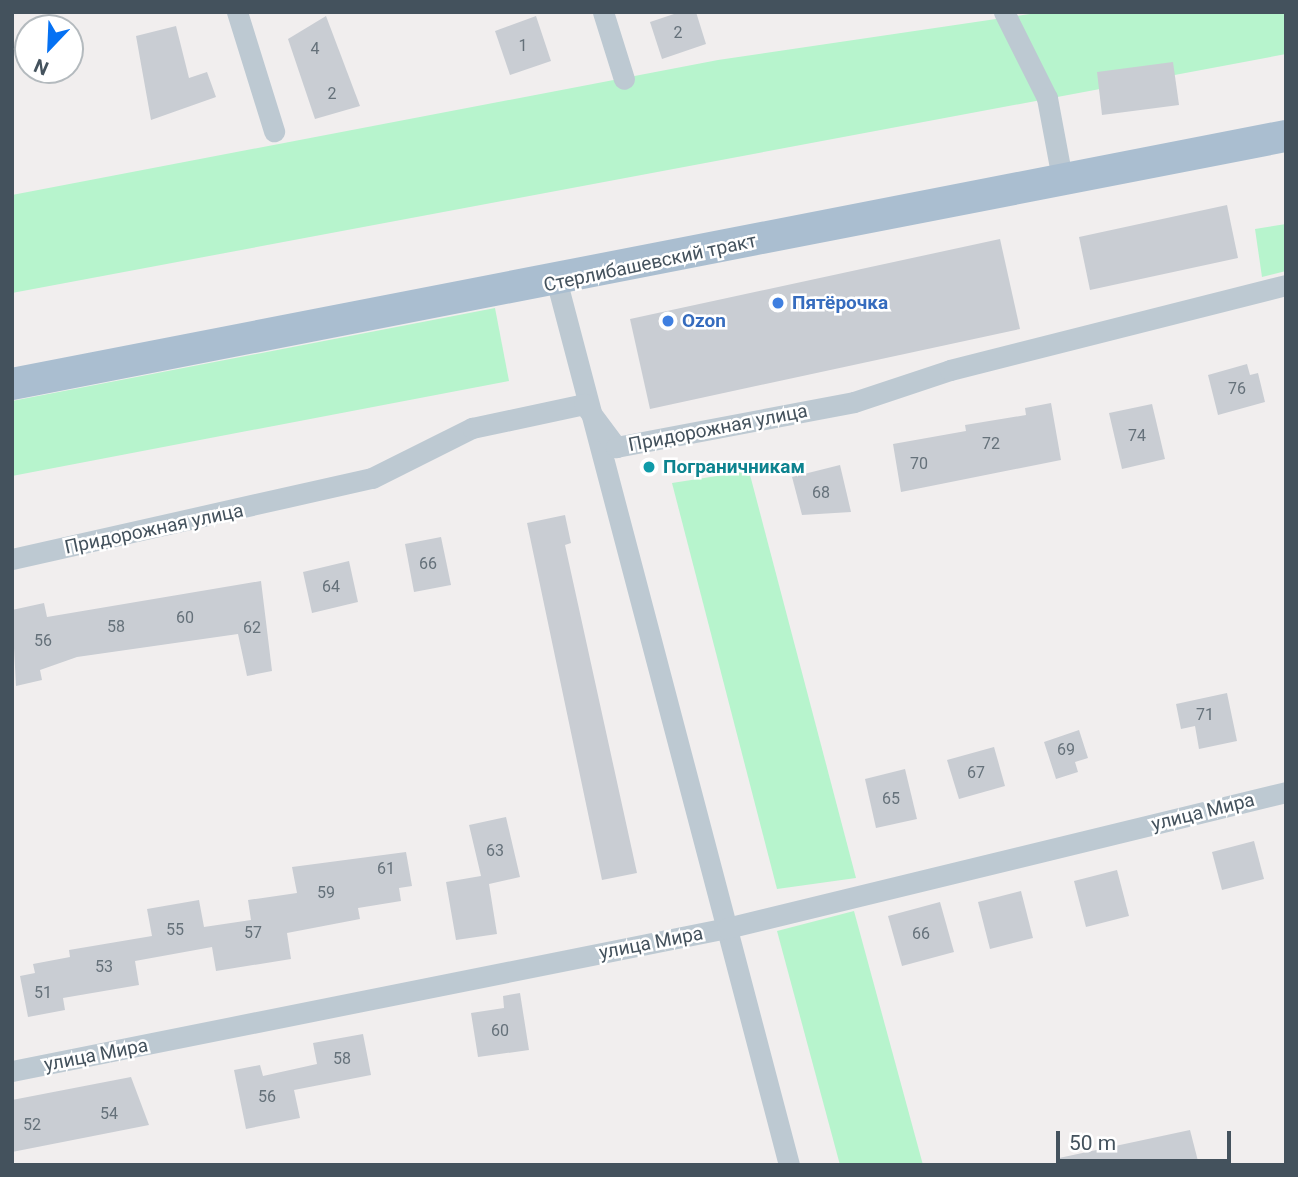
<!DOCTYPE html>
<meta charset="utf-8">
<style>
body{margin:0}
#map{position:relative;width:1298px;height:1177px;overflow:hidden;background:#f1eeee;font-family:Roboto,sans-serif}
div>[style]{position:absolute}
.green>*{inset:0;background:#b7f4cd}
.building>*{inset:0;background:#c9cdd3}
.minor>*{height:21px;margin:-10.5px;padding:0 10.5px;transform-origin:10.5px;border-radius:10.5px;background:#bdc9d2}
.primary>*{height:32px;margin:-16px;padding:0 16px;transform-origin:16px;border-radius:16px;background:#aabed0}
.dots>*{width:19px;height:19px;translate:-50% -50%;box-sizing:border-box;border:4px solid #fff;border-radius:50%}
span{translate:-50% -50%;white-space:nowrap;text-align:center;line-height:1.15;-webkit-text-stroke:5px #fff;paint-order:stroke}
.number-label{font-size:16px;color:#65717a}
.number-label span{-webkit-text-stroke-width:0}
.street-label{font-size:19px;color:#44525d}
.shop-label{font-size:19px;color:#366cbe;font-weight:700}
.left{translate:0 -50%;text-align:left}
.culture-label{font-size:19px;color:#0d838f;font-weight:700}
.frame{position:absolute;inset:0;border:14px solid #44525d;pointer-events:none}
.north{position:absolute;left:14px;top:14px;width:70px;height:70px;box-sizing:border-box;background:#fff;border:2px solid #b4babe;border-radius:50%;rotate:203deg;font-size:19px;font-weight:700;line-height:28px;text-align:center;color:#44525d}
.north::after{content:'';display:block;margin:auto;width:24px;height:32px;background:#0571f3;clip-path:polygon(50% 0,100% 100%,50% 72%,0 100%)}
.scale{position:absolute;left:1056px;top:1131px;width:175px;height:32px;box-sizing:border-box;border:4px solid #44525d;border-top:0;padding-left:9px;font-size:21px;line-height:24px;white-space:nowrap;color:#44525d;-webkit-text-stroke:5px #fff;paint-order:stroke}
</style>
<div id="map">
<div class="green">
<i style="clip-path:polygon(1044px 12px,1286px 12px,1286px 54px,12px 293px,12px 195px,718px 60px)"></i>
<i style="clip-path:polygon(1286px 224px,1286px 271px,1262px 277px,1255px 229px)"></i>
<i style="clip-path:polygon(495px 308px,509px 381px,12px 476px,12px 401px)"></i>
<i style="clip-path:polygon(749px 471px,856px 878px,777px 889px,672px 483px)"></i>
<i style="clip-path:polygon(854px 911px,923px 1165px,840px 1165px,777px 931px)"></i>
</div>
<div class="building">
<i style="clip-path:polygon(680px 12px,696px 12px,706px 44px,662px 59px,650px 22px)"></i>
<i style="clip-path:polygon(326px 16px,360px 106px,315px 119px,288px 39px)"></i>
<i style="clip-path:polygon(536px 16px,551px 61px,510px 75px,495px 31px)"></i>
<i style="clip-path:polygon(176px 26px,189px 78px,207px 72px,216px 97px,151px 120px,136px 36px)"></i>
<i style="clip-path:polygon(1173px 62px,1179px 105px,1102px 115px,1097px 72px)"></i>
<i style="clip-path:polygon(1227px 205px,1238px 258px,1090px 290px,1079px 237px)"></i>
<i style="clip-path:polygon(1000px 239px,1020px 329px,650px 409px,630px 319px)"></i>
<i style="clip-path:polygon(1247px 364px,1250px 375px,1258px 373px,1265px 402px,1218px 415px,1208px 375px)"></i>
<i style="clip-path:polygon(1051px 403px,1061px 460px,901px 492px,893px 444px,966px 431px,965px 425px,1026px 415px,1025px 408px)"></i>
<i style="clip-path:polygon(1152px 404px,1165px 459px,1122px 469px,1109px 413px)"></i>
<i style="clip-path:polygon(840px 465px,851px 512px,802px 515px,792px 477px)"></i>
<i style="clip-path:polygon(565px 515px,571px 543px,565px 545px,637px 873px,602px 880px,527px 523px)"></i>
<i style="clip-path:polygon(441px 537px,451px 585px,414px 592px,405px 544px)"></i>
<i style="clip-path:polygon(349px 561px,358px 602px,312px 613px,303px 572px)"></i>
<i style="clip-path:polygon(261px 581px,272px 671px,247px 676px,238px 634px,77px 657px,40px 670px,42px 680px,16px 686px,12px 610px,44px 603px,47px 617px)"></i>
<i style="clip-path:polygon(1227px 693px,1237px 741px,1199px 749px,1195px 726px,1181px 729px,1176px 704px)"></i>
<i style="clip-path:polygon(1079px 730px,1088px 758px,1075px 762px,1078px 772px,1056px 779px,1044px 742px)"></i>
<i style="clip-path:polygon(994px 747px,1005px 786px,959px 799px,947px 760px)"></i>
<i style="clip-path:polygon(905px 769px,917px 819px,876px 828px,865px 779px)"></i>
<i style="clip-path:polygon(506px 817px,520px 877px,489px 884px,497px 934px,456px 940px,446px 882px,481px 876px,469px 825px)"></i>
<i style="clip-path:polygon(1254px 841px,1264px 879px,1222px 890px,1212px 852px)"></i>
<i style="clip-path:polygon(406px 852px,412px 886px,399px 888px,401px 901px,358px 908px,360px 919px,287px 933px,291px 959px,216px 971px,212px 947px,135px 961px,139px 985px,63px 998px,65px 1010px,28px 1017px,20px 976px,35px 973px,33px 964px,70px 957px,69px 950px,152px 936px,147px 909px,199px 900px,204px 927px,251px 920px,248px 900px,297px 893px,292px 867px)"></i>
<i style="clip-path:polygon(1117px 870px,1129px 916px,1086px 927px,1074px 881px)"></i>
<i style="clip-path:polygon(1021px 891px,1033px 938px,990px 949px,978px 902px)"></i>
<i style="clip-path:polygon(940px 902px,954px 952px,902px 966px,888px 916px)"></i>
<i style="clip-path:polygon(520px 993px,529px 1050px,478px 1057px,471px 1013px,504px 1008px,503px 996px)"></i>
<i style="clip-path:polygon(363px 1034px,371px 1075px,294px 1090px,300px 1118px,246px 1129px,234px 1070px,260px 1065px,263px 1076px,317px 1064px,313px 1043px)"></i>
<i style="clip-path:polygon(131px 1077px,149px 1125px,12px 1152px,12px 1100px)"></i>
<i style="clip-path:polygon(1190px 1130px,1199px 1165px,1059px 1165px,1059px 1158px)"></i>
</div>
<div class="minor">
<i style="left:237px;top:12px;width:125px;rotate:72.7deg"></i>
<i style="left:603px;top:12px;width:70px;rotate:72.6deg"></i>
<i style="left:1004px;top:12px;width:96px;rotate:63.4deg"></i>
<i style="left:1047px;top:98px;width:81px;rotate:79.4deg"></i>
<i style="left:557px;top:283px;width:912px;rotate:75.26deg"></i>
<i style="left:12px;top:559px;width:369px;rotate:-12.7deg"></i>
<i style="left:372px;top:478px;width:112px;rotate:-26.6deg"></i>
<i style="left:472px;top:428px;width:115px;rotate:-12.1deg"></i>
<i style="left:584px;top:404px;width:54px;rotate:53.3deg"></i>
<i style="left:616px;top:447px;width:242px;rotate:-10.7deg"></i>
<i style="left:854px;top:402px;width:101px;rotate:-18.4deg"></i>
<i style="left:950px;top:370px;width:347px;rotate:-14.2deg"></i>
<i style="left:12px;top:1071px;width:729px;rotate:-11.31deg"></i>
<i style="left:727px;top:928px;width:575px;rotate:-13.67deg"></i>
</div>
<div class="primary">
<i style="left:12px;top:384px;width:1298px;rotate:-11.02deg"></i>
</div>
<div class="dots">
<i style="left:778px;top:303px;background:#3f7fe0"></i>
<i style="left:668px;top:321px;background:#3f7fe0"></i>
<i style="left:649px;top:467px;background:#0f9aa8"></i>
</div>
<div class="number-label">
<span style="left:678px;top:33px">2</span>
<span style="left:523px;top:46px">1</span>
<span style="left:315px;top:49px">4</span>
<span style="left:332px;top:94px">2</span>
<span style="left:1237px;top:389px">76</span>
<span style="left:1137px;top:436px">74</span>
<span style="left:991px;top:444px">72</span>
<span style="left:919px;top:464px">70</span>
<span style="left:821px;top:493px">68</span>
<span style="left:428px;top:564px">66</span>
<span style="left:331px;top:587px">64</span>
<span style="left:185px;top:618px">60</span>
<span style="left:116px;top:627px">58</span>
<span style="left:252px;top:628px">62</span>
<span style="left:43px;top:641px">56</span>
<span style="left:1205px;top:715px">71</span>
<span style="left:1066px;top:750px">69</span>
<span style="left:976px;top:773px">67</span>
<span style="left:891px;top:799px">65</span>
<span style="left:495px;top:851px">63</span>
<span style="left:386px;top:869px">61</span>
<span style="left:326px;top:893px">59</span>
<span style="left:175px;top:930px">55</span>
<span style="left:253px;top:933px">57</span>
<span style="left:921px;top:934px">66</span>
<span style="left:104px;top:967px">53</span>
<span style="left:43px;top:993px">51</span>
<span style="left:500px;top:1031px">60</span>
<span style="left:342px;top:1059px">58</span>
<span style="left:267px;top:1097px">56</span>
<span style="left:109px;top:1114px">54</span>
<span style="left:32px;top:1125px">52</span>
</div>
<div class="street-label">
<span style="left:650px;top:263px;rotate:-12deg">Стерлибашевский тракт</span>
<span style="left:718px;top:428px;rotate:-11deg">Придорожная улица</span>
<span style="left:154px;top:529px;rotate:-12deg">Придорожная улица</span>
<span style="left:1203px;top:812px;rotate:-14deg">улица Мира</span>
<span style="left:651px;top:943px;rotate:-11deg">улица Мира</span>
<span style="left:96px;top:1055px;rotate:-11deg">улица Мира</span>
</div>
<div class="shop-label">
<span class="left" style="left:792px;top:303px">Пятёрочка</span>
<span class="left" style="left:682px;top:321px">Ozon</span>
</div>
<div class="culture-label">
<span class="left" style="left:663px;top:467px">Пограничникам</span>
</div>
<div class="frame"></div>
<div class="north">N</div>
<div class="scale">50 m</div>
</div>
